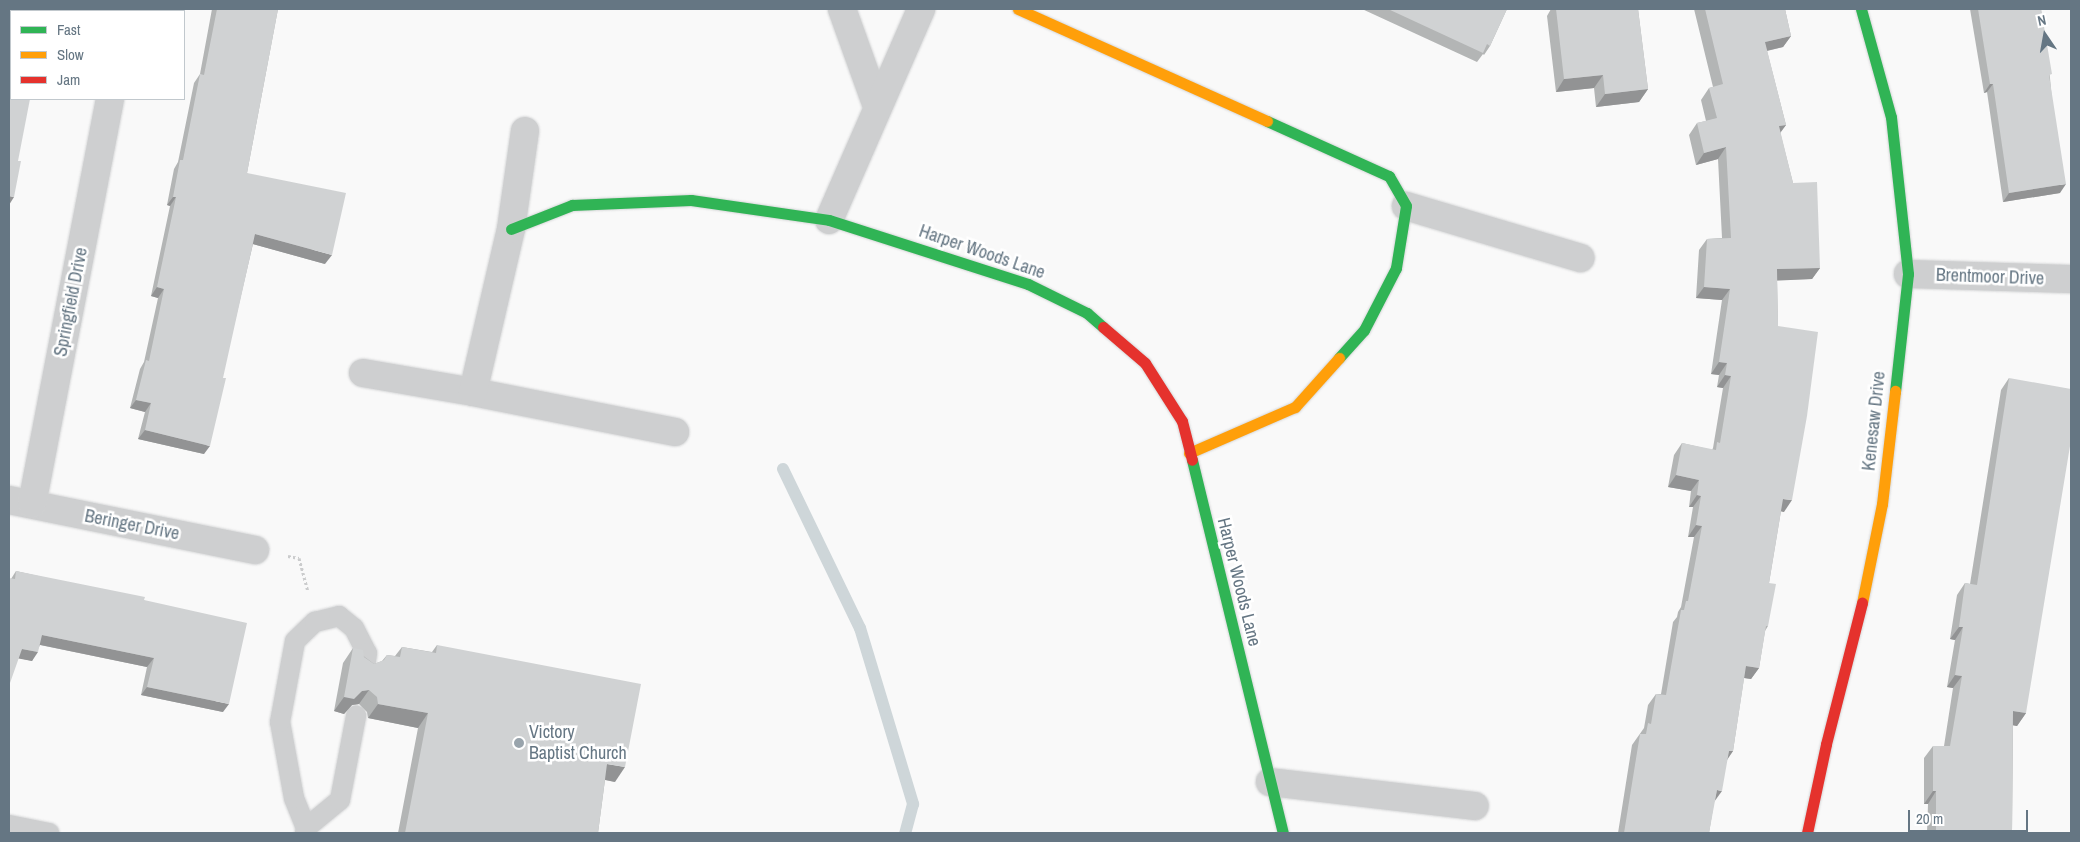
<!DOCTYPE html>
<style>
body{margin:0}
#map{position:relative;width:2080px;height:842px;overflow:hidden;background:#f9f9f9;font-family:"Archivo Narrow",sans-serif}
div>[style]{position:absolute}
.stream>*{height:12px;margin:-6px;padding:0 6px;transform-origin:6px;border-radius:6px;background:#ced6d9}
.path>*{height:3px;margin-top:-1.5px;transform-origin:0;background:repeating-linear-gradient(90deg,#cbcccd 0 2.5px,transparent 0 5px)}
.roads{filter:drop-shadow(0 0 1px #d5d6d7) drop-shadow(0 0 1px #d5d6d7)}
.lane>*{height:20px;margin:-10px;padding:0 10px;transform-origin:10px;border-radius:10px;background:#cecfd0}
.street>*{height:28px;margin:-14px;padding:0 14px;transform-origin:14px;border-radius:14px;background:#cecfd0}
.fast>*{height:11px;margin:-5.5px;padding:0 5.5px;transform-origin:5.5px;border-radius:5.5px;background:#30b455}
.slow>*{height:11px;margin:-5.5px;padding:0 5.5px;transform-origin:5.5px;border-radius:5.5px;background:#ff9f0a}
.jam>*{height:11px;margin:-5.5px;padding:0 5.5px;transform-origin:5.5px;border-radius:5.5px;background:#e5322d}
.wall>*{inset:0;background:#b3b5b5}
.shaded-wall>*{inset:0;background:#929394}
.building>*{inset:0;background:#d0d2d3}
.dots>*{width:14px;height:14px;translate:-50% -50%;box-sizing:border-box;border:2px solid #fff;border-radius:50%}
span{translate:-50% -50%;white-space:nowrap;text-align:center;line-height:1.15;-webkit-text-stroke:5px #fff;paint-order:stroke}
.street-label{font-size:18px;color:#657683}
.poi-label{font-size:18px;color:#657683}
.left{translate:0 -50%;text-align:left}
.frame{position:absolute;inset:0;border:10px solid #657683;pointer-events:none}
.legend{position:absolute;left:10px;top:10px;width:175px;height:90px;box-sizing:border-box;background:#fff;border:1px solid #c1c8cd;margin:0;padding:6px 9px;list-style:none;font-size:15px;color:#657683}
.legend li{display:flex;align-items:center;gap:10px;height:25px}
.legend b{width:25px;border:1px solid #c1c8cd}
.north{position:absolute;left:2020px;top:10px;width:50px;height:50px;-webkit-text-stroke:4px #fff;paint-order:stroke;rotate:348deg;font-size:14px;font-weight:700;line-height:20px;text-align:center;color:#657683}
.north::after{content:'';display:block;margin:auto;width:18px;height:22px;background:#657683;clip-path:polygon(50% 0,100% 100%,50% 72%,0 100%)}
.scale{position:absolute;left:1908px;top:810px;width:120px;height:22px;box-sizing:border-box;border:2px solid #657683;border-top:0;padding-left:6px;font-size:15px;line-height:18px;white-space:nowrap;color:#657683;-webkit-text-stroke:4px #fff;paint-order:stroke}
</style>
<div id="map">
<div class="stream">
<i style="left:783px;top:469px;width:177px;rotate:64.2deg"></i>
<i style="left:860px;top:628px;width:184px;rotate:73.2deg"></i>
<i style="left:913px;top:804px;width:30px;rotate:105deg"></i>
</div>
<div class="path">
<i style="left:288px;top:556px;width:11px;rotate:10deg"></i>
<i style="left:299px;top:558px;width:34px;rotate:75deg"></i>
</div>
<div class="roads">
<div class="lane">
<i style="left:9px;top:825px;width:41px;rotate:11.3deg"></i>
<i style="left:306px;top:828px;width:32px;rotate:-112deg"></i>
<i style="left:294px;top:798px;width:77px;rotate:-100.4deg"></i>
<i style="left:280px;top:722px;width:82px;rotate:-79.5deg"></i>
<i style="left:295px;top:641px;width:28px;rotate:-44deg"></i>
<i style="left:315px;top:622px;width:25px;rotate:-14deg"></i>
<i style="left:339px;top:616px;width:19px;rotate:39deg"></i>
<i style="left:354px;top:628px;width:28px;rotate:63deg"></i>
<i style="left:367px;top:653px;width:14px;rotate:98deg"></i>
<i style="left:305px;top:833px;width:5px;rotate:-79deg"></i>
<i style="left:306px;top:828px;width:44px;rotate:-39.5deg"></i>
<i style="left:340px;top:800px;width:86px;rotate:-79.2deg"></i>
</div>
<div class="street">
<i style="left:842px;top:9px;width:103px;rotate:70.2deg"></i>
<i style="left:126px;top:11px;width:2px;rotate:-63deg"></i>
<i style="left:1406px;top:206px;width:182px;rotate:16.6deg"></i>
<i style="left:829px;top:220px;width:230px;rotate:-66.4deg"></i>
<i style="left:1908px;top:274px;width:163px;rotate:1.8deg"></i>
<i style="left:363px;top:373px;width:112px;rotate:9.8deg"></i>
<i style="left:473px;top:392px;width:206px;rotate:11.2deg"></i>
<i style="left:473px;top:392px;width:167px;rotate:-76.9deg"></i>
<i style="left:511px;top:229px;width:99px;rotate:-81.9deg"></i>
<i style="left:9px;top:500px;width:251px;rotate:11.5deg"></i>
<i style="left:32px;top:504px;width:412px;rotate:-79.1deg"></i>
<i style="left:1270px;top:782px;width:206px;rotate:6.7deg"></i>
</div>
<div class="fast">
<i style="left:1861px;top:9px;width:112px;rotate:74.5deg"></i>
<i style="left:1891px;top:117px;width:158px;rotate:83.8deg"></i>
<i style="left:1908px;top:274px;width:118px;rotate:96.3deg"></i>
<i style="left:1267px;top:121px;width:134px;rotate:24.3deg"></i>
<i style="left:1389px;top:176px;width:34px;rotate:60deg"></i>
<i style="left:1406px;top:206px;width:63px;rotate:99.2deg"></i>
<i style="left:1396px;top:268px;width:70px;rotate:117.3deg"></i>
<i style="left:1364px;top:330px;width:38px;rotate:132deg"></i>
<i style="left:511px;top:229px;width:66px;rotate:-21.5deg"></i>
<i style="left:572px;top:205px;width:119px;rotate:-2.4deg"></i>
<i style="left:691px;top:200px;width:139px;rotate:8.2deg"></i>
<i style="left:829px;top:220px;width:209px;rotate:17.8deg"></i>
<i style="left:1028px;top:284px;width:66px;rotate:26.2deg"></i>
<i style="left:1087px;top:313px;width:21px;rotate:41deg"></i>
<i style="left:1192px;top:460px;width:384px;rotate:76.3deg"></i>
</div>
<div class="slow">
<i style="left:1018px;top:9px;width:273px;rotate:24.2deg"></i>
<i style="left:1189px;top:453px;width:116px;rotate:-23.5deg"></i>
<i style="left:1295px;top:407px;width:66px;rotate:-48.1deg"></i>
<i style="left:1862px;top:603px;width:101px;rotate:-78.6deg"></i>
<i style="left:1882px;top:504px;width:114px;rotate:-83.4deg"></i>
</div>
<div class="jam">
<i style="left:1103px;top:327px;width:55px;rotate:40.6deg"></i>
<i style="left:1145px;top:363px;width:69px;rotate:57.5deg"></i>
<i style="left:1182px;top:421px;width:40px;rotate:75.6deg"></i>
<i style="left:1807px;top:833px;width:91px;rotate:-77.9deg"></i>
<i style="left:1826px;top:744px;width:146px;rotate:-75.7deg"></i>
</div>
</div>
<div class="wall">
<i style="clip-path:polygon(212px 9px,278px 9px,247px 173px,325px 264px,253px 244px,204px 454px,138px 439px,145px 412px,130px 408px,140px 369px,144px 362px,158px 298px,151px 296px,170px 206px,167px 205px,174px 169px,178px 162px,194px 83px,200px 74px)"></i>
<i style="clip-path:polygon(1362px 9px,1507px 9px,1490px 46px,1484px 55px,1483px 54px,1477px 62px)"></i>
<i style="clip-path:polygon(1551px 9px,1638px 9px,1648px 89px,1639px 102px,1596px 107px,1594px 88px,1556px 92px,1547px 16px)"></i>
<i style="clip-path:polygon(1694px 9px,1785px 9px,1791px 36px,1783px 47px,1767px 51px,1786px 125px,1780px 132px,1793px 183px,1820px 268px,1812px 279px,1777px 280px,1778px 326px,1784px 512px,1781px 511px,1769px 583px,1768px 626px,1765px 631px,1759px 668px,1751px 679px,1744px 678px,1733px 751px,1727px 759px,1714px 802px,1709px 833px,1618px 833px,1632px 745px,1644px 728px,1648px 705px,1656px 694px,1661px 694px,1673px 622px,1677px 617px,1678px 612px,1681px 607px,1694px 537px,1688px 537px,1693px 507px,1689px 507px,1691px 491px,1668px 487px,1674px 455px,1682px 443px,1712px 450px,1713px 448px,1723px 388px,1717px 387px,1719px 375px,1711px 374px,1722px 300px,1696px 298px,1699px 250px,1707px 239px,1722px 238px,1718px 159px,1696px 165px,1689px 135px,1697px 123px,1706px 121px,1701px 100px,1709px 88px,1713px 87px)"></i>
<i style="clip-path:polygon(1970px 9px,2041px 9px,2050px 78px,2060px 193px,2003px 202px,1987px 92px,1984px 93px)"></i>
<i style="clip-path:polygon(2009px 378px,2026px 713px,2017px 726px,2013px 725px,2012px 833px,1927px 833px,1928px 804px,1924px 804px,1924px 758px,1933px 746px,1944px 746px,1953px 688px,1947px 687px,1955px 640px,1950px 639px,1957px 595px,1965px 583px,1970px 584px,2001px 390px)"></i>
<i style="clip-path:polygon(16px 571px,144px 600px,223px 712px,141px 695px,147px 667px,40px 645px,32px 661px,19px 658px,11px 579px)"></i>
<i style="clip-path:polygon(437px 645px,615px 782px,605px 780px,598px 833px,398px 833px,418px 728px,368px 718px,367px 712px,359px 704px,352px 705px,344px 714px,334px 711px,343px 663px,353px 648px,374px 664px,382px 661px,387px 655px,395px 656px,402px 647px,432px 652px)"></i>
</div>
<div class="shaded-wall">
<i style="clip-path:polygon(1791px 36px,1783px 47px,1757px 53px,1765px 42px)"></i>
<i style="clip-path:polygon(1603px 75px,1594px 88px,1556px 92px,1564px 79px)"></i>
<i style="clip-path:polygon(1990px 84px,1993px 84px,1987px 92px,1984px 93px)"></i>
<i style="clip-path:polygon(1648px 89px,1639px 102px,1596px 107px,1605px 94px)"></i>
<i style="clip-path:polygon(1786px 125px,1778px 136px,1779px 126px)"></i>
<i style="clip-path:polygon(1726px 147px,1718px 159px,1696px 165px,1704px 153px)"></i>
<i style="clip-path:polygon(2066px 184px,2060px 193px,2003px 202px,2009px 193px)"></i>
<i style="clip-path:polygon(9px 196px,14px 197px,9px 205px)"></i>
<i style="clip-path:polygon(173px 197px,176px 197px,170px 206px,167px 205px)"></i>
<i style="clip-path:polygon(255px 234px,332px 255px,325px 264px,249px 243px)"></i>
<i style="clip-path:polygon(1820px 268px,1812px 279px,1769px 281px,1777px 269px)"></i>
<i style="clip-path:polygon(157px 287px,164px 289px,158px 298px,151px 296px)"></i>
<i style="clip-path:polygon(1704px 287px,1730px 289px,1722px 300px,1696px 298px)"></i>
<i style="clip-path:polygon(1719px 362px,1727px 363px,1719px 375px,1711px 374px)"></i>
<i style="clip-path:polygon(1725px 375px,1731px 376px,1723px 388px,1717px 387px)"></i>
<i style="clip-path:polygon(136px 400px,151px 403px,145px 412px,130px 408px)"></i>
<i style="clip-path:polygon(145px 430px,210px 446px,204px 454px,138px 439px)"></i>
<i style="clip-path:polygon(1676px 475px,1699px 480px,1691px 491px,1668px 487px)"></i>
<i style="clip-path:polygon(1697px 495px,1701px 496px,1693px 507px,1689px 507px)"></i>
<i style="clip-path:polygon(1783px 499px,1792px 500px,1784px 512px,1775px 510px)"></i>
<i style="clip-path:polygon(1696px 525px,1702px 526px,1694px 537px,1688px 537px)"></i>
<i style="clip-path:polygon(1959px 627px,1963px 627px,1955px 640px,1950px 639px)"></i>
<i style="clip-path:polygon(42px 635px,154px 658px,147px 667px,36px 644px)"></i>
<i style="clip-path:polygon(22px 649px,38px 652px,32px 661px,16px 658px)"></i>
<i style="clip-path:polygon(1746px 666px,1759px 668px,1751px 679px,1738px 677px)"></i>
<i style="clip-path:polygon(1955px 675px,1962px 676px,1953px 688px,1947px 687px)"></i>
<i style="clip-path:polygon(147px 687px,229px 704px,223px 712px,141px 695px)"></i>
<i style="clip-path:polygon(369px 690px,359px 704px,352px 705px,344px 714px,334px 711px,344px 697px,362px 691px)"></i>
<i style="clip-path:polygon(378px 704px,428px 713px,418px 728px,368px 718px)"></i>
<i style="clip-path:polygon(2013px 711px,2026px 713px,2017px 726px,2005px 724px)"></i>
<i style="clip-path:polygon(1729px 751px,1733px 751px,1725px 763px)"></i>
<i style="clip-path:polygon(607px 764px,625px 767px,615px 782px,597px 778px)"></i>
<i style="clip-path:polygon(1717px 790px,1722px 791px,1714px 802px)"></i>
<i style="clip-path:polygon(1933px 791px,1936px 791px,1928px 804px,1924px 804px)"></i>
</div>
<div class="building">
<i style="clip-path:polygon(9px 9px,48px 9px,48px 11px,11px 11px,11px 99px,30px 99px,18px 161px,21px 161px,14px 197px,9px 196px)"></i>
<i style="clip-path:polygon(217px 9px,278px 9px,247px 173px,346px 193px,332px 255px,255px 234px,223px 378px,226px 378px,210px 446px,145px 430px,151px 403px,136px 400px,146px 360px,149px 361px,164px 289px,157px 287px,176px 197px,173px 197px,180px 160px,183px 160px,200px 74px,204px 75px)"></i>
<i style="clip-path:polygon(1388px 9px,1507px 9px,1490px 46px,1487px 44px,1483px 53px)"></i>
<i style="clip-path:polygon(1556px 9px,1638px 9px,1648px 89px,1605px 94px,1603px 75px,1564px 79px)"></i>
<i style="clip-path:polygon(1705px 9px,1785px 9px,1791px 36px,1765px 42px,1786px 125px,1779px 126px,1793px 183px,1817px 182px,1820px 268px,1777px 269px,1778px 326px,1818px 332px,1807px 416px,1792px 500px,1783px 499px,1769px 583px,1776px 584px,1768px 626px,1766px 626px,1759px 668px,1746px 666px,1733px 751px,1729px 751px,1722px 791px,1717px 790px,1709px 833px,1624px 833px,1640px 734px,1646px 734px,1648px 723px,1651px 724px,1656px 694px,1666px 695px,1681px 610px,1684px 610px,1686px 601px,1688px 601px,1702px 526px,1696px 525px,1701px 496px,1697px 495px,1699px 480px,1676px 475px,1682px 443px,1716px 450px,1717px 442px,1720px 443px,1731px 376px,1725px 375px,1727px 363px,1719px 362px,1730px 289px,1704px 287px,1707px 239px,1731px 238px,1726px 147px,1704px 153px,1697px 123px,1717px 118px,1709px 88px,1723px 84px)"></i>
<i style="clip-path:polygon(1978px 9px,2041px 9px,2052px 74px,2049px 75px,2066px 184px,2009px 193px,1993px 84px,1990px 84px)"></i>
<i style="clip-path:polygon(2009px 378px,2071px 389px,2071px 440px,2026px 713px,2013px 711px,2012px 833px,1936px 833px,1936px 791px,1933px 791px,1933px 746px,1950px 746px,1962px 676px,1955px 675px,1963px 627px,1959px 627px,1965px 583px,1977px 585px)"></i>
<i style="clip-path:polygon(16px 571px,145px 597px,144px 600px,247px 623px,229px 704px,147px 687px,154px 658px,42px 635px,38px 652px,22px 649px,10px 683px,9px 682px,9px 578px,15px 579px)"></i>
<i style="clip-path:polygon(437px 645px,641px 684px,625px 767px,607px 764px,598px 833px,405px 833px,428px 713px,378px 704px,377px 697px,369px 690px,362px 691px,354px 699px,344px 697px,353px 648px,363px 650px,364px 657px,374px 664px,384px 660px,387px 655px,400px 657px,402px 647px,436px 653px)"></i>
</div>
<div class="dots">
<i style="left:519px;top:743px;background:#99a4ac"></i>
</div>
<div class="street-label">
<span style="left:982px;top:252px;rotate:19deg">Harper Woods Lane</span>
<span style="left:1990px;top:277px;rotate:2deg">Brentmoor Drive</span>
<span style="left:71px;top:302px;rotate:-79deg">Springfield Drive</span>
<span style="left:1874px;top:421px;rotate:-84deg">Kenesaw Drive</span>
<span style="left:132px;top:525px;rotate:11deg">Beringer Drive</span>
<span style="left:1239px;top:582px;rotate:76deg">Harper Woods Lane</span>
</div>
<div class="poi-label">
<span class="left" style="left:529px;top:743px">Victory<br>Baptist Church</span>
</div>
<div class="frame"></div>
<ul class="legend">
<li><b style="height:6px;background:#30b455"></b>Fast</li>
<li><b style="height:6px;background:#ff9f0a"></b>Slow</li>
<li><b style="height:6px;background:#e5322d"></b>Jam</li>
</ul>
<div class="north">N</div>
<div class="scale">20 m</div>
</div>
